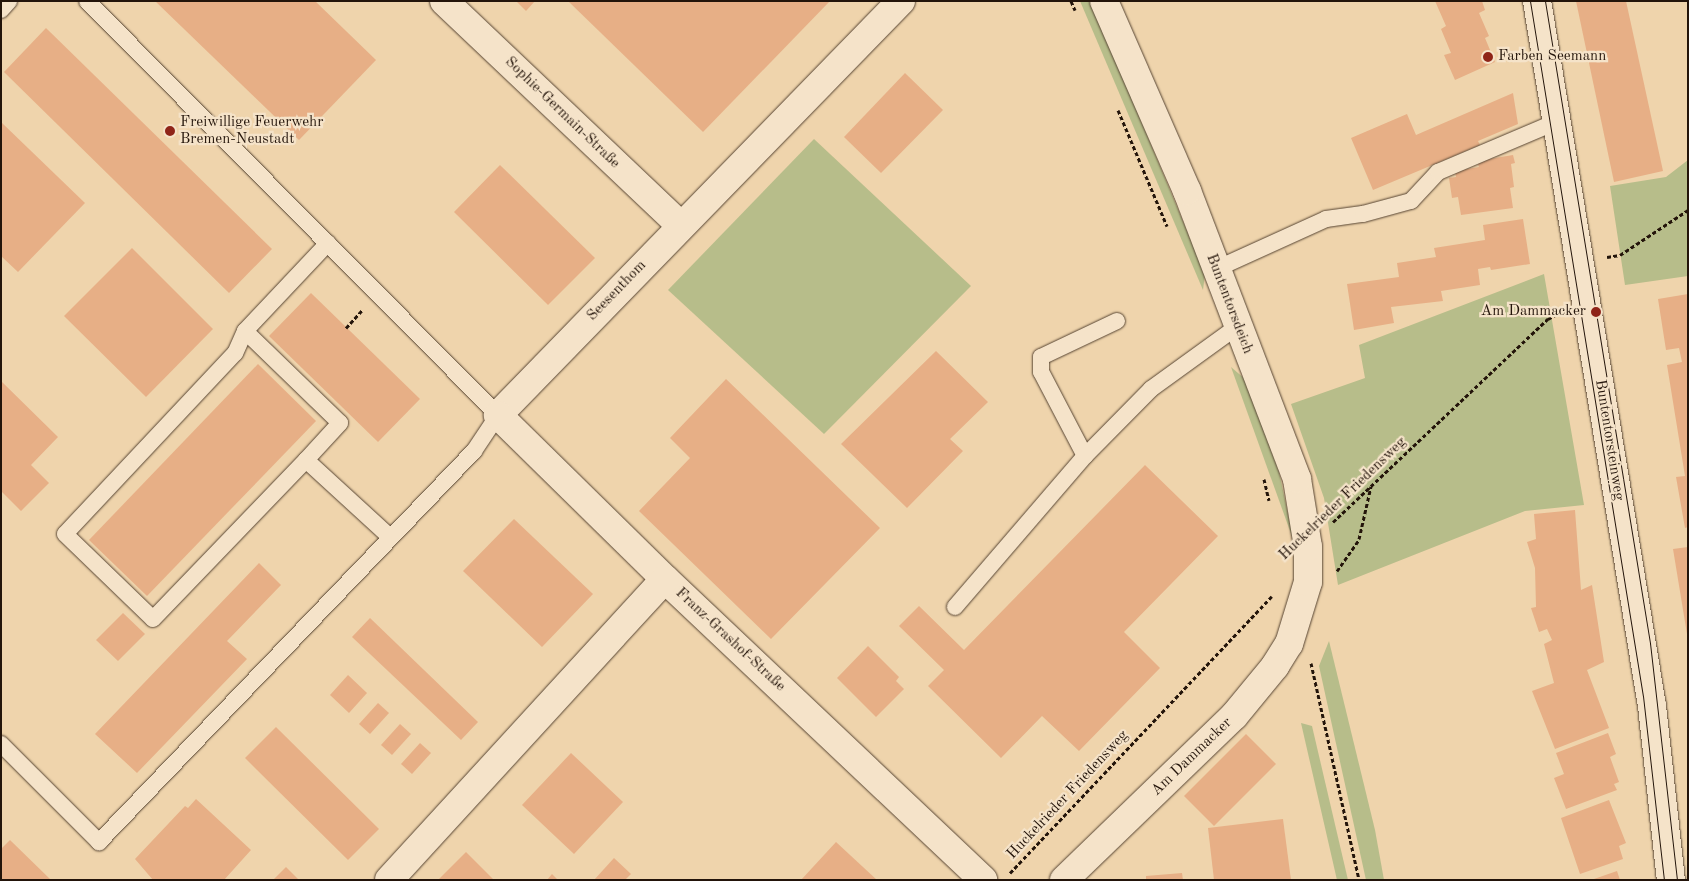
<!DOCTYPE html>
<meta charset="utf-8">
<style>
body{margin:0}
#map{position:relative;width:1689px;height:881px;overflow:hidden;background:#efd4ac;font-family:"Old Standard TT",serif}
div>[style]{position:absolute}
.green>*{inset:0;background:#b7bd8a}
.building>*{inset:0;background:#e7af86}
.path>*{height:3px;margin-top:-1.5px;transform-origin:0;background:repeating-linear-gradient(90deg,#23140a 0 4px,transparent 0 6.5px)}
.roads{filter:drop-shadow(0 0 1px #564432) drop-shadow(0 0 1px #564432)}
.lane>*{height:16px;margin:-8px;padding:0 8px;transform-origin:8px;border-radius:8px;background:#f5e3c9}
.street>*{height:28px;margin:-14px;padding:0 14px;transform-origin:14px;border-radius:14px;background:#f5e3c9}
.tram>*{height:1px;margin:-0.5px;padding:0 0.5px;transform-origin:0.5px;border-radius:0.5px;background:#23140a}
.dots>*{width:14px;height:14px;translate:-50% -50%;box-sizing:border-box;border:2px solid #f5e3c9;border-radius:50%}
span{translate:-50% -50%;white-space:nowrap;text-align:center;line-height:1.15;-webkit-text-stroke:4.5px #f5e3c9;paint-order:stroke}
.poi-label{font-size:15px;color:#23140a}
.left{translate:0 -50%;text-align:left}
.right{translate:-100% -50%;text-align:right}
.street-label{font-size:15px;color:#23140a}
.frame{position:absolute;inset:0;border:2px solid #23140a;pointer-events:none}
</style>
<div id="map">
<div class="green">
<i style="clip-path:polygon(1080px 1px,1091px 1px,1205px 274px,1203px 290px)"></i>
<i style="clip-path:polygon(814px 139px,971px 286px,824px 434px,668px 290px)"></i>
<i style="clip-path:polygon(1688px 160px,1688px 276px,1625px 285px,1610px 186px,1666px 177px)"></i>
<i style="clip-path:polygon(1544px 274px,1584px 505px,1525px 511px,1338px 585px,1324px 498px,1291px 404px,1365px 378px,1359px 345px)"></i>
<i style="clip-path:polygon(1231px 367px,1245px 379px,1279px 472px,1294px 542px)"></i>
<i style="clip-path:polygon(1329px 641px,1375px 830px,1384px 880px,1366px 880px,1319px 666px)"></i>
<i style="clip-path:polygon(1301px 723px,1312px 726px,1348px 880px,1337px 880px)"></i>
</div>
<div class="building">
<i style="clip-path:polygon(155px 1px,315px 1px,376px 60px,299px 140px)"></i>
<i style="clip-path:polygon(516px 1px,535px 1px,526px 11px)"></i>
<i style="clip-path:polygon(568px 1px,830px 1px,703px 132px)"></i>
<i style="clip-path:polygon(1435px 1px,1482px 1px,1485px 10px,1479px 13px,1489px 36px,1485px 38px,1495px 62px,1455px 80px,1444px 55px,1451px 53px,1441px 29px,1446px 26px)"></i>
<i style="clip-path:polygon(1576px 1px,1626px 1px,1663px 171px,1614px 182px)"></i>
<i style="clip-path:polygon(46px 28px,272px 249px,229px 293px,4px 72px)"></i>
<i style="clip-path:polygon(905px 73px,943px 110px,881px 173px,844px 137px)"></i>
<i style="clip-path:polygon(1513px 93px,1518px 124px,1478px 141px,1480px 145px,1373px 190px,1351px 138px,1407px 114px,1416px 135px)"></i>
<i style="clip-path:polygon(1px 122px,85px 203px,18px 272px,1px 256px)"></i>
<i style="clip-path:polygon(1513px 155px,1515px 163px,1511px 164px,1514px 187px,1510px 188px,1513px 208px,1461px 215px,1458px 197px,1452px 198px,1449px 178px,1456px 177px,1455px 171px,1479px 167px,1477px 161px)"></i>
<i style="clip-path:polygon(500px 165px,595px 258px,548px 305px,454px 212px)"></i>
<i style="clip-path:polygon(1523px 219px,1530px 264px,1491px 270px,1490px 267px,1478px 269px,1480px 285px,1441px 291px,1443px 301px,1391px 307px,1394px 323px,1354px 330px,1347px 284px,1399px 277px,1397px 263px,1436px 257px,1434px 248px,1485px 240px,1483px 225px)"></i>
<i style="clip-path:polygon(132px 248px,213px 329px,146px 397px,64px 316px)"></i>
<i style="clip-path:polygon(311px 293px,420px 399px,378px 442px,269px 336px)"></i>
<i style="clip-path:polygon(1688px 294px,1688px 527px,1685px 528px,1676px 477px,1685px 476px,1667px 365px,1682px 362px,1679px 348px,1666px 350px,1658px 299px)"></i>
<i style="clip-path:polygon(936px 351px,988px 402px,950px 439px,963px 451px,907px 508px,841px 444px)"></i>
<i style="clip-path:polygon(258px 364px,316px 421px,147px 596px,89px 540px)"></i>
<i style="clip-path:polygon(726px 379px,880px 528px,771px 639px,639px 511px,690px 458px,670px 438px)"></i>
<i style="clip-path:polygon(1px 381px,58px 437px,31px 465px,49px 483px,21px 511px,1px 491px)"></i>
<i style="clip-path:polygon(1145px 465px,1218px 536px,1124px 632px,1160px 668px,1079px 751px,1042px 716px,1001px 758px,928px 686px,944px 670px,899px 626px,919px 606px,964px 650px)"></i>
<i style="clip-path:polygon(1575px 510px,1581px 590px,1592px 585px,1604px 662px,1587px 670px,1609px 728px,1555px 749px,1532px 691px,1554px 683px,1544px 644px,1552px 640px,1547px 629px,1539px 632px,1531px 608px,1536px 607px,1535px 568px,1527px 542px,1536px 539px,1534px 514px)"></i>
<i style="clip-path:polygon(514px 519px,593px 594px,542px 647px,463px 571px)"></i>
<i style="clip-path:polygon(1688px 547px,1688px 634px,1687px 634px,1673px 549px)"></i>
<i style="clip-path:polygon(259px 563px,281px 585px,227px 641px,247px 659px,137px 773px,95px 734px)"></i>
<i style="clip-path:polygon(123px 613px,145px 634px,118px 661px,96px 640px)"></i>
<i style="clip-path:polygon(370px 618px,478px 722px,461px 740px,352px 637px)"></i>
<i style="clip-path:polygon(868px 646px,899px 677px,896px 681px,904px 689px,876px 717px,837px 678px)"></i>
<i style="clip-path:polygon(348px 675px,367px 693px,349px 713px,330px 695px)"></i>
<i style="clip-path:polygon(378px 703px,389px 713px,370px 734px,359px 724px)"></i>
<i style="clip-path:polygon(400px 724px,411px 734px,392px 755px,381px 745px)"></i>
<i style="clip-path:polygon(276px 727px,379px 829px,348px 860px,245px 758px)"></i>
<i style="clip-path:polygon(1608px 733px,1616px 754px,1610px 757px,1619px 782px,1614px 784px,1617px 790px,1566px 809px,1554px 778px,1564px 774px,1556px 753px)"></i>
<i style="clip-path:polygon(1246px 734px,1276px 764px,1214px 826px,1184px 796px)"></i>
<i style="clip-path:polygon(420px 743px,431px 753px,412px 774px,401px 764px)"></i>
<i style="clip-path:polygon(571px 753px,623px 802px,574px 854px,522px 805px)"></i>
<i style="clip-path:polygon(196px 799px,251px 850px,224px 880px,153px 880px,135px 859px,185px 806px,188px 808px)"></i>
<i style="clip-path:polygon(1609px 800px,1626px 843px,1619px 846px,1623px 859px,1580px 874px,1561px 818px)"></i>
<i style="clip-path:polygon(1283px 819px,1291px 880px,1214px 880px,1208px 828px)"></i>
<i style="clip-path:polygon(10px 840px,51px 880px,1px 880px,1px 849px)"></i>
<i style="clip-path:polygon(836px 842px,877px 880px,801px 880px)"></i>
<i style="clip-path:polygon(466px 852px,494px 880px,438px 880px)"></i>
<i style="clip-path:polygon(614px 858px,631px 874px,625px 880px,594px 880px)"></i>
<i style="clip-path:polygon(286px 867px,299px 880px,273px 880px)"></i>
<i style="clip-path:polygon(1617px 871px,1620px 880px,1594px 880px,1594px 879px)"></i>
<i style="clip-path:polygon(1182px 873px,1183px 880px,1146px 880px,1146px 876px)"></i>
<i style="clip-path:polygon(552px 874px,558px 880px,547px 880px)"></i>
</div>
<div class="path">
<i style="left:1071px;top:1px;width:10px;rotate:66deg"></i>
<i style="left:1118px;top:110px;width:126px;rotate:67.1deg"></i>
<i style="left:1607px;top:257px;width:13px;rotate:-9deg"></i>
<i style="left:1620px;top:255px;width:82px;rotate:-33.5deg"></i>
<i style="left:346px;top:328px;width:24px;rotate:-48deg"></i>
<i style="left:1264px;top:479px;width:22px;rotate:77deg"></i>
<i style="left:1333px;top:522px;width:296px;rotate:-43.4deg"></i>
<i style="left:1548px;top:319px;width:13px;rotate:-29deg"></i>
<i style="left:1337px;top:571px;width:39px;rotate:-55deg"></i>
<i style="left:1359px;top:539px;width:54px;rotate:-77.2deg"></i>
<i style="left:1311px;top:663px;width:222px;rotate:77.5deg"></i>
<i style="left:1010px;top:873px;width:381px;rotate:-46.6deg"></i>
</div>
<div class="roads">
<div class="lane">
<i style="left:1px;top:10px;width:12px;rotate:-48deg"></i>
<i style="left:328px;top:243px;width:121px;rotate:133.3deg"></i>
<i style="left:245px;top:331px;width:24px;rotate:114deg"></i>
<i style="left:235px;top:353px;width:248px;rotate:133.2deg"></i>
<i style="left:65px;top:534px;width:122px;rotate:44deg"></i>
<i style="left:153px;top:619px;width:221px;rotate:-46.1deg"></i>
<i style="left:306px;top:460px;width:114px;rotate:42.5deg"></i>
<i style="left:1216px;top:269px;width:121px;rotate:-24.4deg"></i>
<i style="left:1326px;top:219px;width:37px;rotate:-8deg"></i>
<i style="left:1363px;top:214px;width:50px;rotate:-15.2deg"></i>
<i style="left:1411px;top:201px;width:40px;rotate:-47deg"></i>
<i style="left:1438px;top:172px;width:130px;rotate:-23deg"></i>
<i style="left:245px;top:331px;width:132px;rotate:44.1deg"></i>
<i style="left:340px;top:423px;width:50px;rotate:132.6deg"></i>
<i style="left:1085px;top:456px;width:95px;rotate:-117.6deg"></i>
<i style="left:1041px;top:372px;width:15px;rotate:-90deg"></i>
<i style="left:1041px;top:357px;width:84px;rotate:-25.3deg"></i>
<i style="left:955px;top:607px;width:199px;rotate:-49.3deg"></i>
<i style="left:1085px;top:456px;width:94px;rotate:-45.4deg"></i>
<i style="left:1151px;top:389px;width:107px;rotate:-35.9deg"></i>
<i style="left:1px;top:744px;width:139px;rotate:45deg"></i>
<i style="left:99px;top:842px;width:542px;rotate:-46.2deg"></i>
<i style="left:474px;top:451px;width:43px;rotate:-56.3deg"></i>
<i style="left:498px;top:415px;width:583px;rotate:-134.79deg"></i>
</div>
<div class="street">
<i style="left:444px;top:1px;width:325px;rotate:43.5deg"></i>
<i style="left:901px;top:1px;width:578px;rotate:134.23deg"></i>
<i style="left:498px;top:415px;width:234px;rotate:44.5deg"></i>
<i style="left:665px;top:579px;width:438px;rotate:43.4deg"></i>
<i style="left:1537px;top:1px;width:714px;rotate:80.74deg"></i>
<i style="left:1652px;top:706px;width:175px;rotate:83.8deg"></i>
<i style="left:389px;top:880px;width:408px;rotate:-47.5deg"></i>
<i style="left:1064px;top:880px;width:236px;rotate:-44deg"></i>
<i style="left:1234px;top:716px;width:65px;rotate:-50.6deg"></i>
<i style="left:1275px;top:666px;width:26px;rotate:-58deg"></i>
<i style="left:1289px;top:644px;width:65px;rotate:-73deg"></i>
<i style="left:1308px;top:582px;width:35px;rotate:-90deg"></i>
<i style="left:1308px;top:547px;width:69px;rotate:-99.2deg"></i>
<i style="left:1297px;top:479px;width:308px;rotate:-110.9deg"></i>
<i style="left:1187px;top:191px;width:207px;rotate:-113.6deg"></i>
</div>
</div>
<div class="tram">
<i style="left:1530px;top:1px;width:704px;rotate:80.77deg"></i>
<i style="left:1643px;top:696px;width:185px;rotate:83.5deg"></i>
<i style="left:1545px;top:1px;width:651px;rotate:80.71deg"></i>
<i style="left:1650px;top:643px;width:239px;rotate:83.5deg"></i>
</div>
<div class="dots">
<i style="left:1488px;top:57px;background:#8f2418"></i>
<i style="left:170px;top:131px;background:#8f2418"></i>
<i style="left:1596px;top:312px;background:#8f2418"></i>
</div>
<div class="poi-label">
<span class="left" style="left:1498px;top:57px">Farben Seemann</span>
<span class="left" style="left:180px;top:131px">Freiwillige Feuerwehr<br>Bremen-Neustadt</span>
<span class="right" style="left:1586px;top:312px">Am Dammacker</span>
</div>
<div class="street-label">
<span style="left:562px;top:113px;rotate:44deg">Sophie-Germain-Straße</span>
<span style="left:617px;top:291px;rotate:-46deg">Seesenthom</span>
<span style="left:1229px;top:304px;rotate:69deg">Buntentorsdeich</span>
<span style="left:1609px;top:440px;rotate:81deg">Buntentorsteinweg</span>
<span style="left:1343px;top:499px;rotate:-44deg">Huckelrieder Friedensweg</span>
<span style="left:730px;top:640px;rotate:43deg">Franz-Grashof-Straße</span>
<span style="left:1192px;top:757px;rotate:-44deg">Am Dammacker</span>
<span style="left:1068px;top:795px;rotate:-47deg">Huckelrieder Friedensweg</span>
</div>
<div class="frame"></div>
</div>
